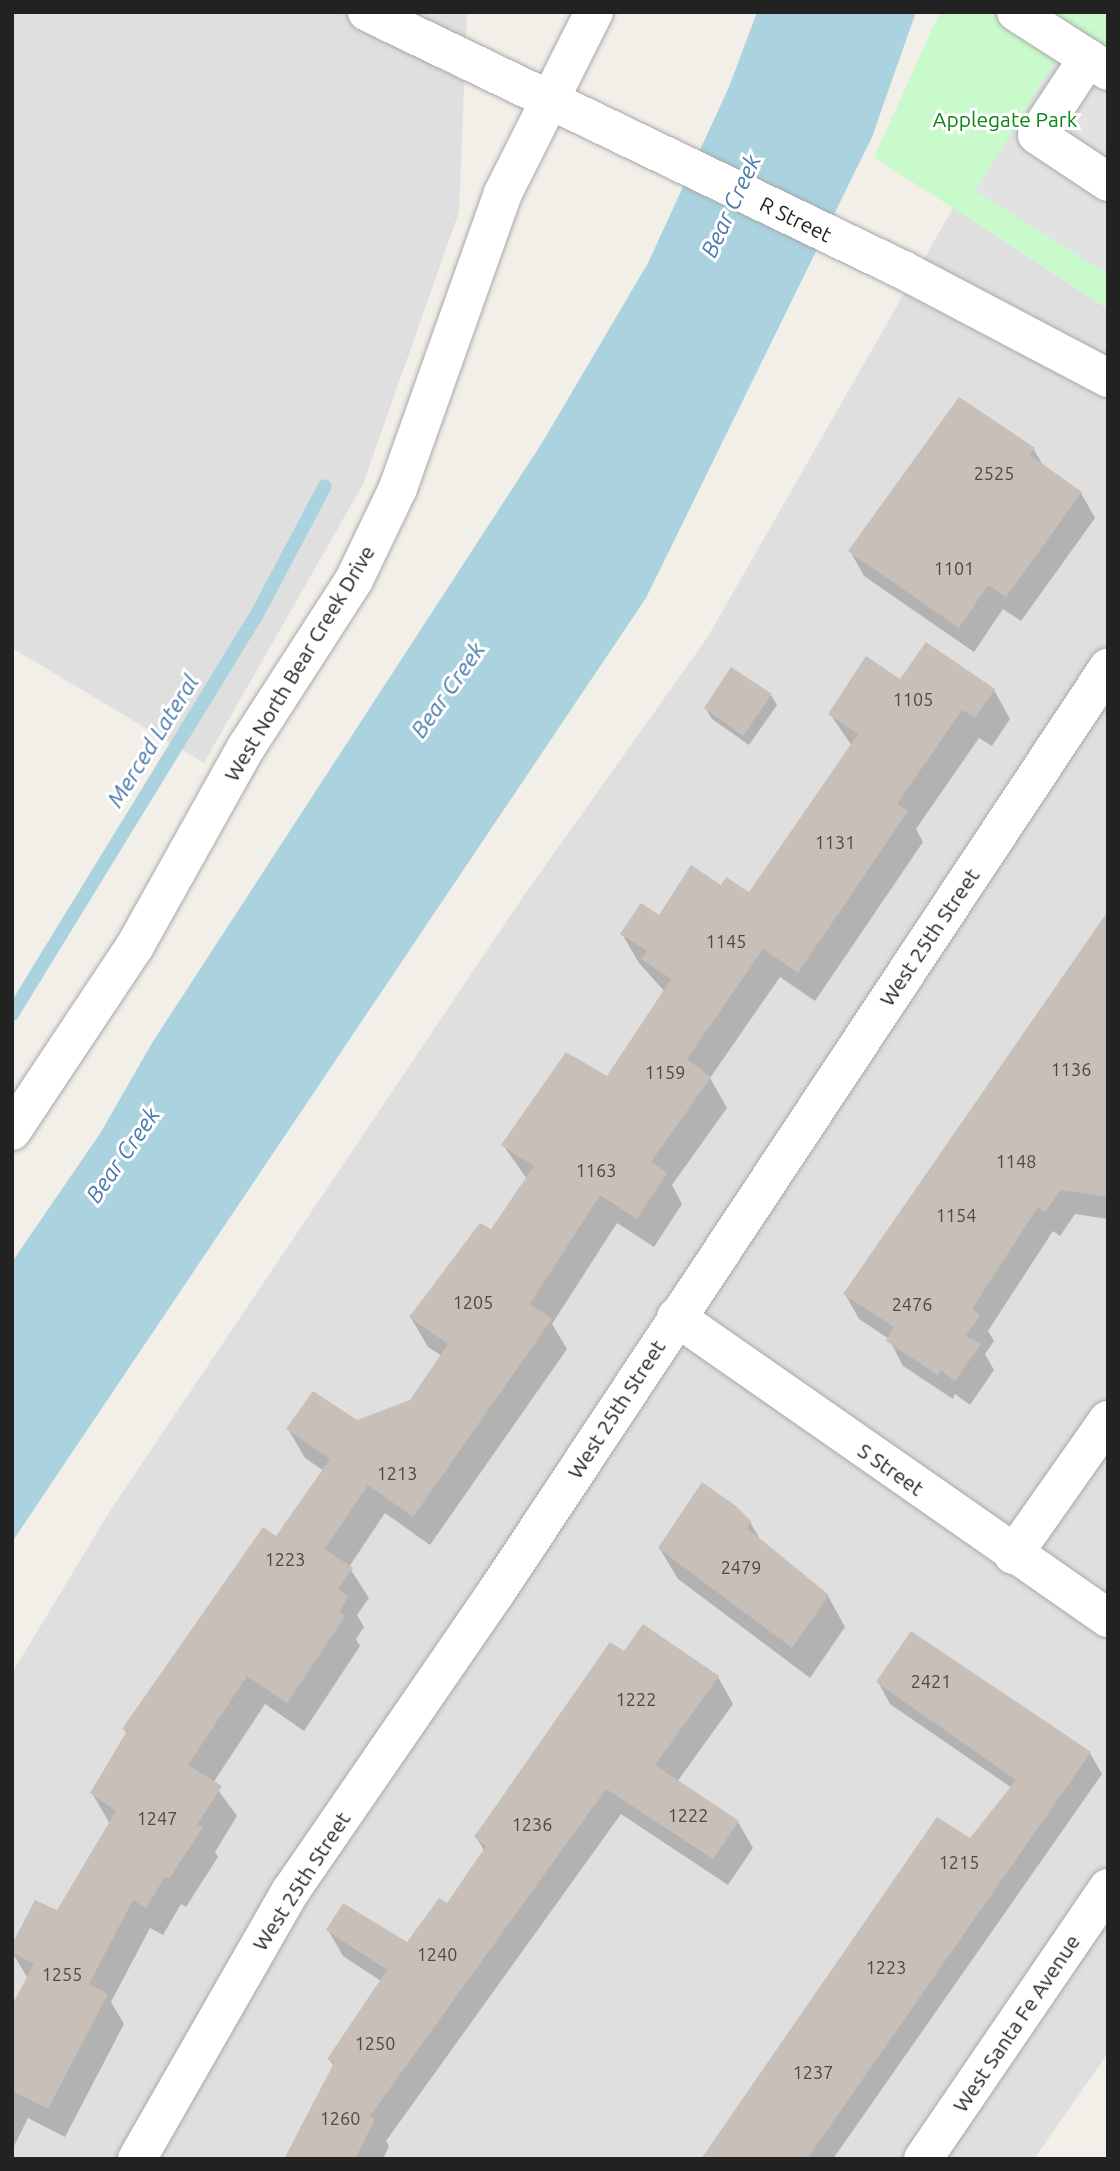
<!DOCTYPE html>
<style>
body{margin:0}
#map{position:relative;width:1120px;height:2171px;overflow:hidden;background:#f2efe9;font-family:Ubuntu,sans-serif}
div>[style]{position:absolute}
.residential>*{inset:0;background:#e0dfdf}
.park>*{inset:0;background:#c8facc}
.parking>*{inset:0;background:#e2e2e2}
.water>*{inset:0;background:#aad3df}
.shadow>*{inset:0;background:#0003}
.stream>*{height:14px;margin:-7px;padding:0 7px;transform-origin:7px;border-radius:7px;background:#aad3df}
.building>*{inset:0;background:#c7bfb8}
.roads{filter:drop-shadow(0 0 2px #a9a9a9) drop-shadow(0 0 2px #a9a9a9)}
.minor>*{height:38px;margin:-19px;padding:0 19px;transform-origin:19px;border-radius:19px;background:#fff}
span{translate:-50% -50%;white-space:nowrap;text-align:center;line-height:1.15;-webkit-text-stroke:6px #fff;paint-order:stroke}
.number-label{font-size:18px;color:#4b4948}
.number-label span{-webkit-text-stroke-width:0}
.park-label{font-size:21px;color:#0c8416}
.street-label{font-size:21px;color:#222}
.water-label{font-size:23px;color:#4a7aab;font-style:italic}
.frame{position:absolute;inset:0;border:14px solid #222;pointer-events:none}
</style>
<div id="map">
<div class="residential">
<i style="clip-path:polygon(12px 12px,467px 12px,459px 212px,363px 484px,204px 763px,12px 648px)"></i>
<i style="clip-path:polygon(953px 208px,1108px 309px,1108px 2053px,1034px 2159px,12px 2159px,12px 1673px,110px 1511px,525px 894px,707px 638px)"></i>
</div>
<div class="park">
<i style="clip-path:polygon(940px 12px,1108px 12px,1108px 309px,874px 157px)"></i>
</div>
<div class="parking">
<i style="clip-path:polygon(1071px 36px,1108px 59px,1108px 274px,975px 191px)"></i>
</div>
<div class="water">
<i style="clip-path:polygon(757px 12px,916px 12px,872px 137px,646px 598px,12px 1542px,12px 1262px,101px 1132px,152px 1043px,542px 443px,648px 263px,729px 87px)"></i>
</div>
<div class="shadow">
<i style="clip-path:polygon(1034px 450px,1044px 467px,1081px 493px,1095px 518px,1021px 621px,1003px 609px,974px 652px,864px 576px,850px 551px)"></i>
<i style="clip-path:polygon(901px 681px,994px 690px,1010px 719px,992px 746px,979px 738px,916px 829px,923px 842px,815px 1001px,780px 977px,710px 1078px,727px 1108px,672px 1185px,682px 1204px,654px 1247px,617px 1223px,552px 1324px,567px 1349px,430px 1545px,385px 1513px,349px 1567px,369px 1598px,357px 1615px,364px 1627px,356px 1639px,360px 1646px,304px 1731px,265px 1704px,213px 1783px,237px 1816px,215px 1852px,218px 1857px,186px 1907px,181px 1904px,163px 1935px,150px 1928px,111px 2002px,124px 2024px,65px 2137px,28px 2118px,12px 2150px,12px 2005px,28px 1979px,12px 1952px,58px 1913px,110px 1824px,92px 1793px,127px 1734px,124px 1729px,277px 1539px,324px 1471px,305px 1458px,288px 1429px,357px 1422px,411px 1401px,442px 1356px,428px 1347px,411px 1318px,491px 1232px,527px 1179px,503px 1145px,608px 1078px,665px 992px,639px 963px,622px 934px,721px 887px,750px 895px,852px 746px,830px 714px)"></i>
<i style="clip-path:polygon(771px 695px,777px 705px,749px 745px,712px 719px,706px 709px)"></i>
<i style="clip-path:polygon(1108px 930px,1108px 1219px,1075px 1214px,1060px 1236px,1053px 1231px,988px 1331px,994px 1341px,985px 1354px,994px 1370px,970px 1405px,955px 1394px,953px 1399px,903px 1366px,889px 1339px,859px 1319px,845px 1294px)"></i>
<i style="clip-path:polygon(750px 1522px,762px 1543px,828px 1596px,845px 1627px,810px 1678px,678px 1579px,660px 1549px)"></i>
<i style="clip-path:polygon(610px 1644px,624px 1653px,718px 1677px,733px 1704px,677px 1782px,738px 1822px,753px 1848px,728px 1885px,621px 1814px,386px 2141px,389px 2146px,383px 2159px,286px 2159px,334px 2067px,329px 2059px,381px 1981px,343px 1956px,328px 1930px,407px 1944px,448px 1906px,485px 1852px,476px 1837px)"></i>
<i style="clip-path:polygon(878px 1682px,1090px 1753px,1102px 1774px,833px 2159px,702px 2159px,1012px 1788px,890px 1704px)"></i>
</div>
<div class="stream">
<i style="left:12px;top:1014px;width:465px;rotate:-58.5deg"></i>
<i style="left:255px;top:618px;width:149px;rotate:-62.1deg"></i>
</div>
<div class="building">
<i style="clip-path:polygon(959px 397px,1035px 448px,1030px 455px,1082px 492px,1006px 597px,988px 585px,959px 628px,848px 551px)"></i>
<i style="clip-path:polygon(926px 642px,995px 689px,975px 718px,962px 710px,897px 804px,908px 811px,798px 973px,763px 949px,687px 1059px,711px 1077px,651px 1162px,667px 1173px,637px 1219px,600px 1195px,530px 1304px,552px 1319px,413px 1517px,368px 1485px,325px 1549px,353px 1568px,338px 1589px,348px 1597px,339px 1612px,345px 1616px,287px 1703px,247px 1676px,188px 1765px,222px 1786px,197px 1825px,203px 1827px,169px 1879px,165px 1877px,146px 1908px,133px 1900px,89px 1984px,108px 1994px,48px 2109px,12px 2091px,12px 2005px,34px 1964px,12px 1952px,12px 1944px,35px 1900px,57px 1910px,116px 1811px,90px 1793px,127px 1731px,122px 1729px,263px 1527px,276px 1536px,330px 1459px,286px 1429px,313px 1391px,357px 1420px,410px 1400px,448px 1344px,409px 1317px,480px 1223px,491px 1229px,534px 1166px,501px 1145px,566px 1052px,607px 1076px,671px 979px,641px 959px,647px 951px,620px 934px,641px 903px,659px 915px,691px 865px,721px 885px,726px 877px,749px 892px,858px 734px,828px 714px,866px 656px,900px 679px)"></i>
<i style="clip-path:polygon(731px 667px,772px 694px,743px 736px,704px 708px)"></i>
<i style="clip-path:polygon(1108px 911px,1108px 1197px,1061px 1190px,1045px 1212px,1038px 1207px,972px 1309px,980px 1315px,966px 1336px,981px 1344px,955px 1381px,941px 1370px,938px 1375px,886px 1341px,894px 1327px,843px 1294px)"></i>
<i style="clip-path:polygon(702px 1482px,736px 1506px,751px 1521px,747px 1528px,829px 1595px,792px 1648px,658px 1548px)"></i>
<i style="clip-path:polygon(643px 1624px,719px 1676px,655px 1765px,739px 1821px,713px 1859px,606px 1789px,370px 2116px,375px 2119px,355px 2159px,284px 2159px,334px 2063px,327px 2059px,387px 1970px,326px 1930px,343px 1903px,407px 1942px,439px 1898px,447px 1903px,486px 1846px,474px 1837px,610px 1642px,624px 1651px)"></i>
<i style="clip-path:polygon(911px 1631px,1091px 1752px,807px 2159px,701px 2159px,937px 1817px,970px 1838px,1016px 1780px,876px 1682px)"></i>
</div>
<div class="roads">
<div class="minor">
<i style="left:367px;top:12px;width:595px;rotate:25.7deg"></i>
<i style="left:903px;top:270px;width:232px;rotate:27.8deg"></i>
<i style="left:1016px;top:12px;width:109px;rotate:32.7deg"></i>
<i style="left:1088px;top:58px;width:92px;rotate:123.5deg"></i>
<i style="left:1037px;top:135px;width:85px;rotate:33.5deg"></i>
<i style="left:12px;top:1131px;width:222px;rotate:-56.4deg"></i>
<i style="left:135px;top:946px;width:229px;rotate:-60.8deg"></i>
<i style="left:247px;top:746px;width:197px;rotate:-57.2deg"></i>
<i style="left:354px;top:580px;width:102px;rotate:-64.4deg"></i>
<i style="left:398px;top:488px;width:313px;rotate:-70.4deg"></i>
<i style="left:503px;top:193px;width:203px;rotate:-63.3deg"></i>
<i style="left:676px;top:1317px;width:527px;rotate:34.87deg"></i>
<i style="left:1013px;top:1555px;width:165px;rotate:-54.9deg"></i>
<i style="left:137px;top:2159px;width:308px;rotate:-60.2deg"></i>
<i style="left:290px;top:1892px;width:362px;rotate:-55.5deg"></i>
<i style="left:495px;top:1594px;width:1111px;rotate:-56.5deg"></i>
<i style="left:923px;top:2159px;width:328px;rotate:-55.7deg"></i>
</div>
</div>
<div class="number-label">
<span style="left:994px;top:473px">2525</span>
<span style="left:954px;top:568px">1101</span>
<span style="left:913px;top:699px">1105</span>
<span style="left:835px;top:842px">1131</span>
<span style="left:726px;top:941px">1145</span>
<span style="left:1071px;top:1069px">1136</span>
<span style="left:665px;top:1072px">1159</span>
<span style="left:1016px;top:1161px">1148</span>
<span style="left:596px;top:1170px">1163</span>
<span style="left:956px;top:1215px">1154</span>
<span style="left:473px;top:1302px">1205</span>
<span style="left:912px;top:1304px">2476</span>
<span style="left:397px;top:1473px">1213</span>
<span style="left:285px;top:1559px">1223</span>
<span style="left:741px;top:1567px">2479</span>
<span style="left:931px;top:1681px">2421</span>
<span style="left:636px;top:1699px">1222</span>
<span style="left:688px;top:1815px">1222</span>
<span style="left:157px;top:1818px">1247</span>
<span style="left:532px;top:1824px">1236</span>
<span style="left:959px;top:1862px">1215</span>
<span style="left:437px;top:1954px">1240</span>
<span style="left:886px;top:1967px">1223</span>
<span style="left:62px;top:1974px">1255</span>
<span style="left:375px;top:2043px">1250</span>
<span style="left:813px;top:2072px">1237</span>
<span style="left:340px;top:2118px">1260</span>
</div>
<div class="park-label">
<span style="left:1005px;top:119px">Applegate Park</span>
</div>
<div class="street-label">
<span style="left:796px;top:219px;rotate:26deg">R Street</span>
<span style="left:299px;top:663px;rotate:-59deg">West North Bear Creek Drive</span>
<span style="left:929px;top:937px;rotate:-56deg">West 25th Street</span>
<span style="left:616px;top:1409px;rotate:-57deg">West 25th Street</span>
<span style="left:891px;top:1469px;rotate:35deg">S Street</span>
<span style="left:301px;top:1881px;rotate:-57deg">West 25th Street</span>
<span style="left:1016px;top:2023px;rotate:-56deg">West Santa Fe Avenue</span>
</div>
<div class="water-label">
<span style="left:731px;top:206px;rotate:-65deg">Bear Creek</span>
<span style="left:448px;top:690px;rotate:-55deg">Bear Creek</span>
<span style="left:153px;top:741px;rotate:-58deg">Merced Lateral</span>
<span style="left:123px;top:1155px;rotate:-55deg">Bear Creek</span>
</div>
<div class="frame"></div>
</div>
